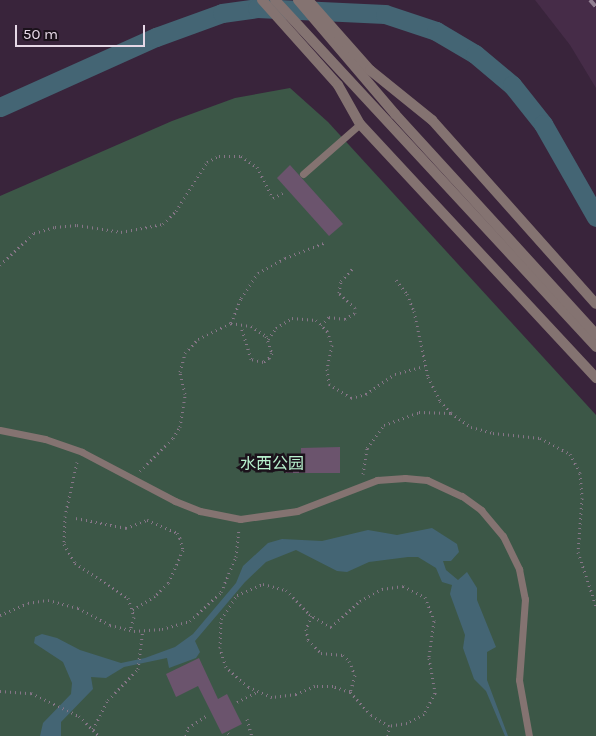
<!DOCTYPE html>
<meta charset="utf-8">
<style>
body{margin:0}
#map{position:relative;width:596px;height:736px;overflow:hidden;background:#39243b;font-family:Karla,"Noto Sans SC",sans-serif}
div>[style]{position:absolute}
.built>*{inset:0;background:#462c48}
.green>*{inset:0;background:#3c5747}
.water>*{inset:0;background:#446574}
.canal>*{height:19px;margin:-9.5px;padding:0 9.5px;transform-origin:9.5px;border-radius:9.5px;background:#446574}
.building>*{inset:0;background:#6b546d}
.path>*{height:3px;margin-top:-1.5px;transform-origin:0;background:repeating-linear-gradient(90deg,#877688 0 1px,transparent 0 5px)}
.service>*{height:7px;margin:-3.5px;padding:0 3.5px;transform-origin:3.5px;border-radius:3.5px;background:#847371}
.tertiary>*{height:10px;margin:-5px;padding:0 5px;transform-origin:5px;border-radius:5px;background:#847371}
.rail>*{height:4px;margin-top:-2px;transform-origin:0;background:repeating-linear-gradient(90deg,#928092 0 8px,transparent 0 12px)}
span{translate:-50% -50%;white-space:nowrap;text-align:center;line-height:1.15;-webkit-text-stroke:5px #1b121b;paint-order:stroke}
.park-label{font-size:16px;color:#b8f1ce}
.scale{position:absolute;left:15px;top:25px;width:130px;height:22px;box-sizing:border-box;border:2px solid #e6d8e6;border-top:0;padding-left:6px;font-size:15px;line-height:18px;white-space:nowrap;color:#e6d8e6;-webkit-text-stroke:4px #1b121b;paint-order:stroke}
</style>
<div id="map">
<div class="built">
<i style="clip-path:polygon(535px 0,596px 0,596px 88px,570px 45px)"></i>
</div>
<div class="green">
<i style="clip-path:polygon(290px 88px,328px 122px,596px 415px,596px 736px,0 736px,0 196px,172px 121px,235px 98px)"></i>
</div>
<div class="water">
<i style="clip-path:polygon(432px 528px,457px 544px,459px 552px,451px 561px,443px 561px,446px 570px,458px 580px,467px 572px,477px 588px,477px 600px,496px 647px,487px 652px,487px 680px,508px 736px,505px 736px,486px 691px,474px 679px,463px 648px,465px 635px,450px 594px,452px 585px,442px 582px,436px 568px,418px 557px,408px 557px,369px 562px,347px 572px,337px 571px,296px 550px,266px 562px,245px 582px,195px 641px,200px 652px,196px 658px,169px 668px,167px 658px,124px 667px,106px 678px,91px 677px,93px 689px,61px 722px,61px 736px,40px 736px,43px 723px,71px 694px,72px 683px,63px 662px,34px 643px,35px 637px,42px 634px,57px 638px,80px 650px,121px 663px,145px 658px,175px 647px,193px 634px,236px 583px,243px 566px,268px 543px,282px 539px,322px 541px,368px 530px,397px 535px)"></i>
</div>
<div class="canal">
<i style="left:0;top:107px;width:171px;rotate:-24.2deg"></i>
<i style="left:156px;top:37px;width:70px;rotate:-20deg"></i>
<i style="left:222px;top:13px;width:35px;rotate:-8deg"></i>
<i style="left:257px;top:8px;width:128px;rotate:2.7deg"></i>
<i style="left:385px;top:14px;width:54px;rotate:18.4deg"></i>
<i style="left:436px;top:31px;width:45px;rotate:30.5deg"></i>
<i style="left:475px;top:54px;width:48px;rotate:40deg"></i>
<i style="left:512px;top:85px;width:50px;rotate:51.5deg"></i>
<i style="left:543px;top:124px;width:107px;rotate:60.3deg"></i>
</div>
<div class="building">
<i style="clip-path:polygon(290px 165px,343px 224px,329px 236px,277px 178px)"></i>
<i style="clip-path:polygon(340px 447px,340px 473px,285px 473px,284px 457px,301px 457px,301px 448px)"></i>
<i style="clip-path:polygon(199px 658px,218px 699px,227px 694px,242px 724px,222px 734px,198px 686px,176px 697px,166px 674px)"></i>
</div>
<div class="path">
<i style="left:0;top:265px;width:47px;rotate:-43.3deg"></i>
<i style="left:34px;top:233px;width:22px;rotate:-16deg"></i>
<i style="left:55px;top:227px;width:22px;rotate:-5deg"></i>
<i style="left:77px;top:225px;width:45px;rotate:9deg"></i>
<i style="left:121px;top:232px;width:43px;rotate:-10.8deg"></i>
<i style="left:163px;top:224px;width:18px;rotate:-45deg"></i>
<i style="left:176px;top:211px;width:58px;rotate:-57.7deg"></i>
<i style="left:207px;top:162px;width:13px;rotate:-27deg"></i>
<i style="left:219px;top:156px;width:22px"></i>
<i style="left:241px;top:156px;width:19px;rotate:35deg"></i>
<i style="left:257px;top:167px;width:35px;rotate:63deg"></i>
<i style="left:273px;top:198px;width:11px;rotate:-27deg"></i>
<i style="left:396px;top:280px;width:18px;rotate:52deg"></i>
<i style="left:407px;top:294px;width:18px;rotate:68deg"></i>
<i style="left:414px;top:311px;width:67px;rotate:78deg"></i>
<i style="left:428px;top:377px;width:27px;rotate:63deg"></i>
<i style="left:440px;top:401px;width:16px;rotate:47deg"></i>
<i style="left:451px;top:413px;width:24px;rotate:35deg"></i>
<i style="left:471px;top:427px;width:23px;rotate:15deg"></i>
<i style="left:493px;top:433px;width:47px;rotate:6.1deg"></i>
<i style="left:540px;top:438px;width:34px;rotate:28deg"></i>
<i style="left:570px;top:454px;width:21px;rotate:62deg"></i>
<i style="left:580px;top:473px;width:25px;rotate:85deg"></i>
<i style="left:582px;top:498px;width:54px;rotate:94.2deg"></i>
<i style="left:578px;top:552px;width:57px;rotate:71.6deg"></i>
<i style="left:231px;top:323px;width:20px;rotate:9deg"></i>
<i style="left:251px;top:326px;width:18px;rotate:34deg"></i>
<i style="left:266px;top:336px;width:18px;rotate:71deg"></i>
<i style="left:272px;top:353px;width:6px;rotate:121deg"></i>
<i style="left:269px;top:358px;width:7px;rotate:146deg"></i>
<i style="left:263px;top:362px;width:12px;rotate:-166deg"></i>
<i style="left:251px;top:359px;width:34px;rotate:-107deg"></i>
<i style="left:321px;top:325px;width:11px;rotate:-45deg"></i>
<i style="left:329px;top:317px;width:16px;rotate:7deg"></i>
<i style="left:345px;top:319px;width:12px;rotate:-31deg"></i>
<i style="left:355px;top:313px;width:5px;rotate:-90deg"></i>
<i style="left:355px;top:308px;width:22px;rotate:-137deg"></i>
<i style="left:339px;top:293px;width:12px;rotate:-81deg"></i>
<i style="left:341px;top:281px;width:18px;rotate:-47deg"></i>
<i style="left:268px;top:339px;width:14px;rotate:-54deg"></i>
<i style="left:276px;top:328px;width:19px;rotate:-32deg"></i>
<i style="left:292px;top:318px;width:24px;rotate:5deg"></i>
<i style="left:316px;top:320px;width:16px;rotate:45deg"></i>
<i style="left:327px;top:331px;width:15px;rotate:70deg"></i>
<i style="left:332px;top:345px;width:25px;rotate:102deg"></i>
<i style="left:327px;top:369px;width:15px;rotate:82deg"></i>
<i style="left:329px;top:384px;width:26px;rotate:32deg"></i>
<i style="left:351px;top:398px;width:16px;rotate:-15deg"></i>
<i style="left:366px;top:394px;width:35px;rotate:-35deg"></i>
<i style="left:395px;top:374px;width:30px;rotate:-15deg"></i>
<i style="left:77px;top:462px;width:55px;rotate:102.5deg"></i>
<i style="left:65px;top:516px;width:28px;rotate:92deg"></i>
<i style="left:64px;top:544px;width:22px;rotate:60deg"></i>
<i style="left:75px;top:563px;width:64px;rotate:33.4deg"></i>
<i style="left:128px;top:598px;width:20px;rotate:72deg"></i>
<i style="left:134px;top:617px;width:14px;rotate:107deg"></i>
<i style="left:140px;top:471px;width:47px;rotate:-45deg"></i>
<i style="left:173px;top:438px;width:13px;rotate:-58deg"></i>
<i style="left:180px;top:427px;width:33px;rotate:-81deg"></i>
<i style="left:185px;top:394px;width:23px;rotate:-103deg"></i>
<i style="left:180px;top:372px;width:20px;rotate:-75deg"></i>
<i style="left:185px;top:353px;width:19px;rotate:-47deg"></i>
<i style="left:198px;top:339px;width:37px;rotate:-26deg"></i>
<i style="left:231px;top:323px;width:27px;rotate:-68deg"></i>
<i style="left:241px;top:298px;width:30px;rotate:-56deg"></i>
<i style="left:258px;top:273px;width:31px;rotate:-29deg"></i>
<i style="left:285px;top:258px;width:42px;rotate:-21deg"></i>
<i style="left:363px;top:474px;width:26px;rotate:-81deg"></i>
<i style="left:367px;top:448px;width:29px;rotate:-54deg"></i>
<i style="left:384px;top:425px;width:37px;rotate:-20deg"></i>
<i style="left:419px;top:412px;width:32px;rotate:2deg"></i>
<i style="left:76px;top:518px;width:51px;rotate:11.3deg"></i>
<i style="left:126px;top:528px;width:22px;rotate:-21deg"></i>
<i style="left:147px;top:520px;width:33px;rotate:23deg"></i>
<i style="left:177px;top:533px;width:6px;rotate:59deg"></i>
<i style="left:180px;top:538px;width:12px;rotate:76deg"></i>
<i style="left:183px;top:550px;width:36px;rotate:114deg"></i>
<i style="left:168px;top:583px;width:18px;rotate:135deg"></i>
<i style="left:155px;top:596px;width:26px;rotate:148deg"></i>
<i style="left:263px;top:584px;width:24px;rotate:15deg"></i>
<i style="left:286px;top:590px;width:33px;rotate:46deg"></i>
<i style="left:309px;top:614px;width:26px;rotate:31deg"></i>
<i style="left:331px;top:627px;width:39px;rotate:-42deg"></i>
<i style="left:360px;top:601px;width:25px;rotate:-29deg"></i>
<i style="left:382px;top:589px;width:21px;rotate:-8deg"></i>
<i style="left:403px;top:586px;width:25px;rotate:27deg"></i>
<i style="left:425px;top:597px;width:26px;rotate:69deg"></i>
<i style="left:434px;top:621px;width:37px;rotate:98deg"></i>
<i style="left:429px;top:658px;width:36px;rotate:80deg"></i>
<i style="left:435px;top:693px;width:24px;rotate:118deg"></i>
<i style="left:424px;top:714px;width:19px;rotate:152deg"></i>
<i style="left:407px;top:723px;width:18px;rotate:171deg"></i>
<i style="left:389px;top:726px;width:21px;rotate:-149deg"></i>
<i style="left:371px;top:715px;width:31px;rotate:-132deg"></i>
<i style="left:350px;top:692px;width:18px;rotate:-161deg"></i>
<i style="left:333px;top:686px;width:18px;rotate:180deg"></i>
<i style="left:315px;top:686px;width:21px;rotate:157deg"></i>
<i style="left:296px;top:694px;width:24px;rotate:173deg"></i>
<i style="left:272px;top:697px;width:26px;rotate:-157deg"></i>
<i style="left:248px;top:687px;width:30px;rotate:-138deg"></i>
<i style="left:226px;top:667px;width:20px;rotate:-108deg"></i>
<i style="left:220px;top:648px;width:29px;rotate:-88deg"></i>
<i style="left:221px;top:619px;width:29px;rotate:-56deg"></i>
<i style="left:237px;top:595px;width:28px;rotate:-23deg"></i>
<i style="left:0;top:615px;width:30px;rotate:-23deg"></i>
<i style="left:28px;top:603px;width:20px;rotate:-9deg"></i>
<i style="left:48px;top:600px;width:31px;rotate:15deg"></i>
<i style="left:78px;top:608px;width:36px;rotate:28deg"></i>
<i style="left:110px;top:625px;width:25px;rotate:14deg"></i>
<i style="left:134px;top:631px;width:28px;rotate:-4deg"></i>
<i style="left:162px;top:629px;width:29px;rotate:-16deg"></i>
<i style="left:190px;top:621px;width:42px;rotate:-43.1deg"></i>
<i style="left:221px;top:592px;width:38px;rotate:-67deg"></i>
<i style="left:236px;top:557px;width:28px;rotate:-84deg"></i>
<i style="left:312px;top:616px;width:14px;rotate:115deg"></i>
<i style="left:306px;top:629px;width:11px;rotate:80deg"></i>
<i style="left:308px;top:640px;width:18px;rotate:45deg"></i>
<i style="left:321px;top:653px;width:22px;rotate:5deg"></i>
<i style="left:343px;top:655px;width:8px;rotate:45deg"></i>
<i style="left:349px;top:661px;width:15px;rotate:67deg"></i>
<i style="left:355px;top:675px;width:18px;rotate:106deg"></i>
<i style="left:0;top:691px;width:31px;rotate:4deg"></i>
<i style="left:31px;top:693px;width:53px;rotate:25.6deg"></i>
<i style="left:79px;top:716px;width:28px;rotate:45deg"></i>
<i style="left:237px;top:702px;width:22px;rotate:-27deg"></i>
<i style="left:247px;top:719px;width:18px;rotate:74deg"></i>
<i style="left:93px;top:729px;width:33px;rotate:-63deg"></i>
<i style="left:108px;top:700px;width:43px;rotate:-45.9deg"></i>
<i style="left:138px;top:669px;width:38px;rotate:-83deg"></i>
<i style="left:228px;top:733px;width:5px;rotate:37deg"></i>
<i style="left:186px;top:736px;width:8px;rotate:-76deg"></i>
<i style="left:188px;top:728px;width:22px;rotate:-34deg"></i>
<i style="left:388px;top:736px;width:10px;rotate:-84deg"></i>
</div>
<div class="service">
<i style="left:303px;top:174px;width:76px;rotate:-41.3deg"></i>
<i style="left:0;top:430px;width:46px;rotate:11.3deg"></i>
<i style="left:45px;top:439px;width:39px;rotate:19deg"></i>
<i style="left:82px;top:452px;width:105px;rotate:27.8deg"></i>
<i style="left:175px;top:501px;width:27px;rotate:22deg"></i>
<i style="left:200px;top:511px;width:41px;rotate:11.3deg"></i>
<i style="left:240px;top:519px;width:58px;rotate:-8deg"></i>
<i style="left:297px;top:511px;width:86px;rotate:-21.2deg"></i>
<i style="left:377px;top:480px;width:28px;rotate:-4deg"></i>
<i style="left:405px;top:478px;width:22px;rotate:5deg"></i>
<i style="left:427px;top:480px;width:38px;rotate:25deg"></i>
<i style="left:462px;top:496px;width:24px;rotate:36deg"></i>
<i style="left:481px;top:510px;width:34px;rotate:50deg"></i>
<i style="left:503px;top:536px;width:37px;rotate:64deg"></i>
<i style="left:519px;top:569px;width:31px;rotate:79deg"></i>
<i style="left:525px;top:599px;width:81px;rotate:94.2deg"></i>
<i style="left:519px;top:680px;width:57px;rotate:79.9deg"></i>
</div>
<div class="tertiary">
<i style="left:262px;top:0;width:114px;rotate:48.2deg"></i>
<i style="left:338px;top:85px;width:45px;rotate:60.6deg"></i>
<i style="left:360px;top:124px;width:347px;rotate:47.1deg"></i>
<i style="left:275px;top:0;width:473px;rotate:47.2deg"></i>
<i style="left:298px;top:0;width:150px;rotate:49.6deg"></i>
<i style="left:395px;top:114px;width:298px;rotate:47.6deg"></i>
<i style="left:308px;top:0;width:94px;rotate:48.5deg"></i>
<i style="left:370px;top:70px;width:80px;rotate:38.9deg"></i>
<i style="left:432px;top:120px;width:246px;rotate:48.3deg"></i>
</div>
<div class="rail">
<i style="left:590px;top:0;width:9px;rotate:49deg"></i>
</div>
<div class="park-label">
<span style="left:272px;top:464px">水西公园</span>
</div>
<div class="scale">50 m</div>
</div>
